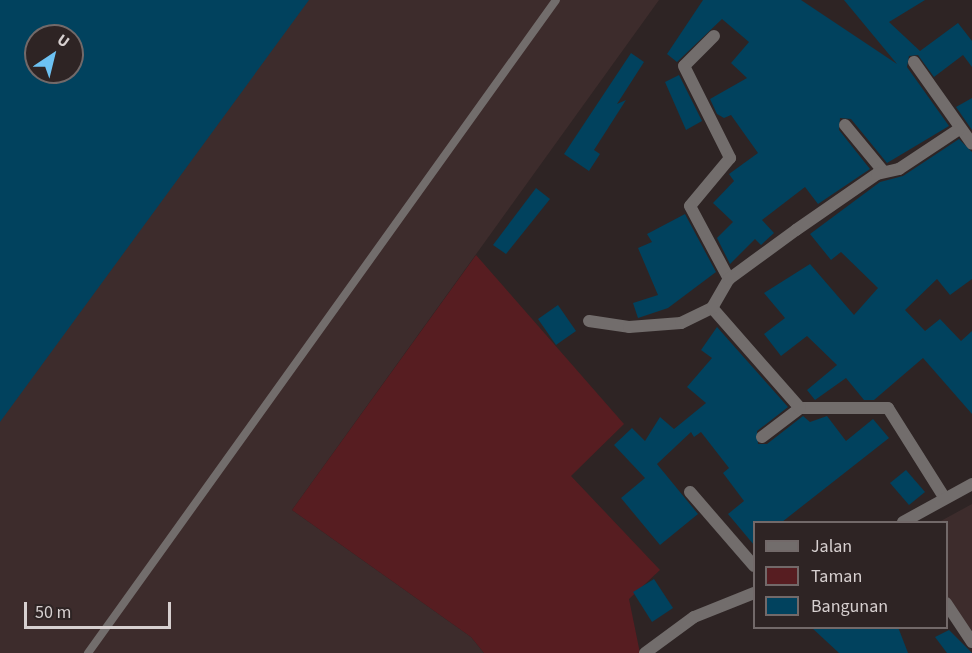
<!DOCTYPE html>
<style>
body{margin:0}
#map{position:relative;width:972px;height:653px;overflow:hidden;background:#2e2424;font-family:"Source Sans 3",sans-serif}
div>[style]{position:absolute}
.built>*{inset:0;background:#3d2c2c}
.green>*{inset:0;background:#571d21}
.building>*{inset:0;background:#01425e}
.lane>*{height:8px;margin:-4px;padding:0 4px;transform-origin:4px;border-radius:4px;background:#726d6c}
.street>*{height:12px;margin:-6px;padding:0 6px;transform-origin:6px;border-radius:6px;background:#726d6c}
span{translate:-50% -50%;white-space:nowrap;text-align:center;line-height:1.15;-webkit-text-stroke:4.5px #2e2424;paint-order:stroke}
.legend{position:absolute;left:753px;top:521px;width:195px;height:108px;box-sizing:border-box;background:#2e2424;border:2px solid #726969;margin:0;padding:8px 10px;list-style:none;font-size:18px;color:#d7d0d0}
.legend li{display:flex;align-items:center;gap:12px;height:30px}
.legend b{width:30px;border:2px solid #726969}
.north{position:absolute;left:24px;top:24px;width:60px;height:60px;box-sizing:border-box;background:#2e2424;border:2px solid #726969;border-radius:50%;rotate:35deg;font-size:16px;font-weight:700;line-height:24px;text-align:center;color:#d7d0d0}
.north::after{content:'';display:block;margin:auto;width:21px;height:27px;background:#6dc2f3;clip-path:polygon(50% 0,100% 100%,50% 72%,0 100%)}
.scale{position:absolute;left:24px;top:602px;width:147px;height:27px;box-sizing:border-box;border:3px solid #d7d0d0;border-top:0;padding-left:8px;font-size:18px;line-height:21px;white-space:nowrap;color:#d7d0d0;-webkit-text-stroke:4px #2e2424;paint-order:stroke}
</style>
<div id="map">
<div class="built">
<i style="clip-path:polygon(evenodd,0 0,659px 0,292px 510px,471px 637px,484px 653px,0 653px,0 0,36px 36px,72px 36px,72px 72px,36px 72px,36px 36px)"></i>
<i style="clip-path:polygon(972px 504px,972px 631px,947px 599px,946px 522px,939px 522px)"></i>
</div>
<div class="green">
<i style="clip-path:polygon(476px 255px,624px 424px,571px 476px,660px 570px,629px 599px,640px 653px,484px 653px,471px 637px,292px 510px)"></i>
</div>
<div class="building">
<i style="clip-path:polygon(evenodd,0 0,309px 0,0 422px,0 0,36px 36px,72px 36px,72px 72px,36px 72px,36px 36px)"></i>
<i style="clip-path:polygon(703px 0,801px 0,897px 64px,844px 0,925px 0,889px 22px,920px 51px,958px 23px,972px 41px,972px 67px,963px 55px,934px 77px,918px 55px,909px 56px,907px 67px,949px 126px,887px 163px,851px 119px,840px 118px,839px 130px,870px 169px,818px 204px,805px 187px,762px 220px,774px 233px,761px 245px,755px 239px,730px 264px,717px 238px,733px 222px,713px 203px,734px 181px,729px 174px,758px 153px,731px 115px,724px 118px,717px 114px,710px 99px,747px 78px,731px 63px,749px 42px,722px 19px,677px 62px,667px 54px)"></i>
<i style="clip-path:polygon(631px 53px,644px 62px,617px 104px,626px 100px,594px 150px,600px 154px,589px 171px,564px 154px)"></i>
<i style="clip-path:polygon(679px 75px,702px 121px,686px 130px,665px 82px)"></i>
<i style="clip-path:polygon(972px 98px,972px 130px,956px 107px)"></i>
<i style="clip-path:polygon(959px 139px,972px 152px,972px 279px,950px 295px,937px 279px,905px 310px,925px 331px,940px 319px,961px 341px,972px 331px,972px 414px,923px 358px,874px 400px,864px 400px,846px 378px,815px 400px,807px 390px,837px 365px,807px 336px,781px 356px,764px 334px,785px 318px,764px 293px,810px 264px,854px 315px,878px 288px,841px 252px,831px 260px,810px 234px,880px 182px,903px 176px)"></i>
<i style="clip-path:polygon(536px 188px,550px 199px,506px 254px,493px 245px)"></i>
<i style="clip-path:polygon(685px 214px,716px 272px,668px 308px,638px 318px,633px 303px,658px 295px,638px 248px,652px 242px,647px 234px)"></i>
<i style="clip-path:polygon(558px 305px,576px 331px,556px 345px,538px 319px)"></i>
<i style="clip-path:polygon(717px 327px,788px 407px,757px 431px,758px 444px,767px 444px,803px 416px,810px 422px,827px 416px,846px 441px,873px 419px,889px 438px,782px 522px,754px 522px,754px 545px,728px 514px,744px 501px,723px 473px,729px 468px,701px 432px,694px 437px,691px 432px,657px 464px,698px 514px,660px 545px,621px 498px,645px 478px,614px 445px,632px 428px,645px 441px,660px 417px,674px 429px,706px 403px,687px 387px,712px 358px,701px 350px)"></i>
<i style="clip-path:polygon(906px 470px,925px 492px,909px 505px,890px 483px)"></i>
<i style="clip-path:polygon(654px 579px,673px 608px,652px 622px,633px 592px)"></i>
<i style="clip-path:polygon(811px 627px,898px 627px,908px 653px,839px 653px)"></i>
<i style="clip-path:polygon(949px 630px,972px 653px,947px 653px,935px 637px)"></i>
</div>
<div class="lane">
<i style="left:88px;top:653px;width:803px;rotate:-54.37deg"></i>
</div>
<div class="street">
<i style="left:714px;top:36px;width:42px;rotate:135deg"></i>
<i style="left:684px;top:66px;width:103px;rotate:63.4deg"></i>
<i style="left:730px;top:158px;width:62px;rotate:129.8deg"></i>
<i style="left:690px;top:206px;width:83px;rotate:61.9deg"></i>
<i style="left:914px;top:62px;width:100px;rotate:54.7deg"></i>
<i style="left:845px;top:125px;width:60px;rotate:50.4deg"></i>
<i style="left:589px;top:321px;width:40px;rotate:8.5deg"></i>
<i style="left:629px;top:327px;width:52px;rotate:-4.4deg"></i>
<i style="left:681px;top:323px;width:34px;rotate:-26deg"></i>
<i style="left:762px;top:437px;width:48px;rotate:-37.3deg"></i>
<i style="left:690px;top:492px;width:98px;rotate:49.1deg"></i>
<i style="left:944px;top:497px;width:105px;rotate:-122.2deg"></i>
<i style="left:888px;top:408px;width:88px;rotate:180deg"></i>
<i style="left:800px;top:408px;width:133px;rotate:-131.3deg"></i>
<i style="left:712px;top:308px;width:34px;rotate:-60deg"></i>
<i style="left:729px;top:279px;width:83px;rotate:-36.2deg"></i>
<i style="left:796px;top:230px;width:98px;rotate:-34.7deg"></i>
<i style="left:877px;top:174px;width:23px;rotate:-13deg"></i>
<i style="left:899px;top:169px;width:71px;rotate:-33.5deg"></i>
<i style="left:903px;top:522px;width:79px;rotate:-28.8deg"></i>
<i style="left:946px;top:603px;width:47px;rotate:56.3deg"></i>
<i style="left:645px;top:653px;width:61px;rotate:-36.3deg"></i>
<i style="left:694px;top:617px;width:65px;rotate:-21.8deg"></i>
</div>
<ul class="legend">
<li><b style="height:8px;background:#726d6c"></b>Jalan</li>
<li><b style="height:16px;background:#571d21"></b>Taman</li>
<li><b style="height:16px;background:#01425e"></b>Bangunan</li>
</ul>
<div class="north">U</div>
<div class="scale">50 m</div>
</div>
